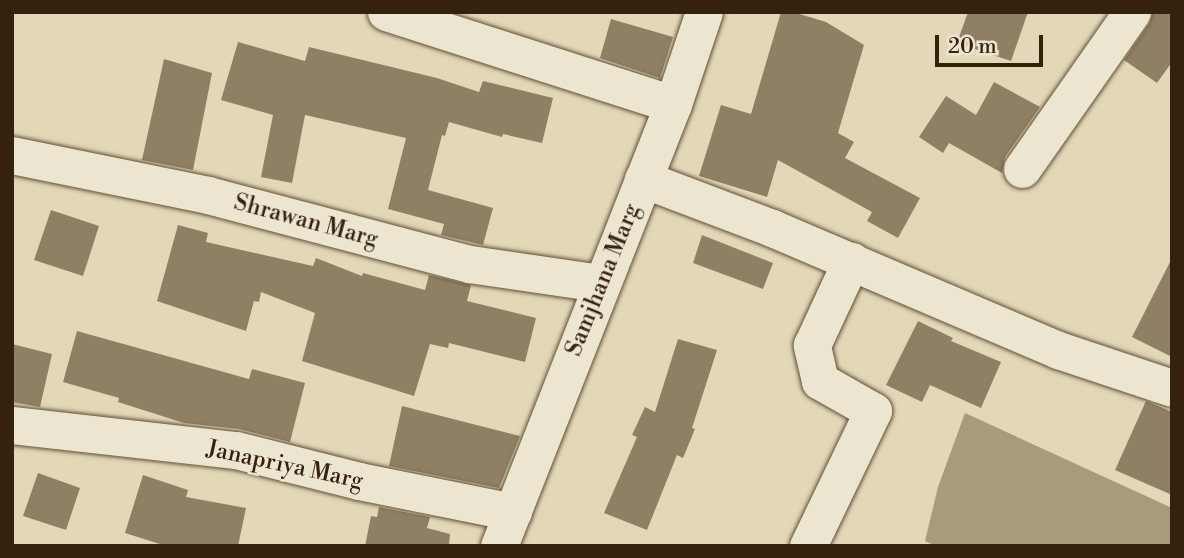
<!DOCTYPE html>
<style>
body{margin:0}
#map{position:relative;width:1184px;height:558px;overflow:hidden;background:#e2d8b7;font-family:"Libre Bodoni",serif}
div>[style]{position:absolute}
.water>*{inset:0;background:#a89a7d}
.building>*{inset:0;background:#8f8065}
.roads{filter:drop-shadow(0 0 2px #614f37) drop-shadow(0 0 2px #614f37)}
.street>*{height:37px;margin:-18.5px;padding:0 18.5px;transform-origin:18.5px;border-radius:18.5px;background:#ece6d0}
span{translate:-50% -50%;white-space:nowrap;text-align:center;line-height:1.15;-webkit-text-stroke:5px #ece6d0;paint-order:stroke}
.street-label{font-size:23px;color:#36210c}
.frame{position:absolute;inset:0;border:14px solid #36210c;pointer-events:none}
.scale{position:absolute;left:935px;top:35px;width:108px;height:32px;box-sizing:border-box;border:4px solid #36210c;border-top:0;padding-left:9px;font-size:21px;line-height:24px;white-space:nowrap;color:#36210c;-webkit-text-stroke:5px #ece6d0;paint-order:stroke}
</style>
<div id="map">
<div class="water">
<i style="clip-path:polygon(965px 413px,1172px 508px,1172px 546px,936px 546px,925px 541px,938px 487px)"></i>
</div>
<div class="building">
<i style="clip-path:polygon(781px 12px,793px 12px,826px 22px,864px 45px,838px 133px,854px 142px,845px 158px,920px 198px,898px 238px,867px 221px,872px 212px,778px 160px,767px 197px,699px 176px,721px 105px,751px 114px)"></i>
<i style="clip-path:polygon(968px 12px,1028px 12px,1011px 61px,957px 43px)"></i>
<i style="clip-path:polygon(1153px 12px,1172px 12px,1172px 62px,1157px 83px,1124px 60px,1149px 24px)"></i>
<i style="clip-path:polygon(611px 19px,673px 37px,660px 78px,600px 58px)"></i>
<i style="clip-path:polygon(238px 42px,305px 61px,309px 47px,437px 78px,479px 92px,483px 81px,553px 98px,542px 143px,503px 134px,502px 137px,449px 122px,445px 136px,442px 135px,428px 190px,493px 208px,483px 245px,441px 235px,444px 224px,388px 209px,406px 138px,305px 115px,292px 183px,261px 177px,273px 115px,221px 100px)"></i>
<i style="clip-path:polygon(164px 59px,212px 73px,193px 170px,142px 160px)"></i>
<i style="clip-path:polygon(994px 82px,1040px 107px,1005px 157px,1002px 173px,949px 143px,943px 153px,919px 137px,946px 96px,976px 115px)"></i>
<i style="clip-path:polygon(51px 210px,99px 226px,83px 276px,34px 260px)"></i>
<i style="clip-path:polygon(178px 225px,208px 233px,206px 242px,313px 266px,316px 258px,362px 276px,363px 273px,425px 290px,429px 275px,471px 285px,467px 301px,536px 318px,525px 362px,449px 343px,448px 348px,430px 344px,414px 396px,302px 361px,315px 313px,261px 292px,259px 302px,254px 301px,246px 331px,157px 301px)"></i>
<i style="clip-path:polygon(702px 235px,773px 263px,763px 289px,693px 263px)"></i>
<i style="clip-path:polygon(1172px 258px,1172px 357px,1132px 337px)"></i>
<i style="clip-path:polygon(918px 321px,953px 338px,951px 341px,1001px 362px,981px 408px,930px 385px,922px 402px,886px 385px)"></i>
<i style="clip-path:polygon(77px 331px,249px 379px,252px 369px,305px 383px,290px 442px,239px 429px,184px 423px,118px 402px,119px 398px,63px 382px)"></i>
<i style="clip-path:polygon(678px 339px,717px 350px,692px 428px,695px 429px,683px 458px,677px 455px,647px 530px,604px 513px,637px 437px,632px 435px,645px 407px,655px 412px)"></i>
<i style="clip-path:polygon(12px 344px,52px 354px,40px 407px,12px 402px)"></i>
<i style="clip-path:polygon(1146px 401px,1172px 412px,1172px 495px,1115px 470px)"></i>
<i style="clip-path:polygon(402px 406px,520px 436px,499px 488px,389px 466px)"></i>
<i style="clip-path:polygon(38px 473px,80px 488px,66px 530px,23px 516px)"></i>
<i style="clip-path:polygon(143px 475px,188px 490px,186px 497px,246px 508px,238px 546px,166px 546px,125px 533px)"></i>
<i style="clip-path:polygon(379px 507px,430px 517px,427px 528px,450px 534px,449px 546px,365px 546px,371px 516px,377px 517px)"></i>
</div>
<div class="roads">
<div class="street">
<i style="left:386px;top:12px;width:301px;rotate:17.8deg"></i>
<i style="left:12px;top:155px;width:200px;rotate:11.5deg"></i>
<i style="left:208px;top:195px;width:271px;rotate:14.8deg"></i>
<i style="left:470px;top:264px;width:131px;rotate:8.3deg"></i>
<i style="left:1022px;top:169px;width:192px;rotate:-55deg"></i>
<i style="left:643px;top:179px;width:138px;rotate:20.8deg"></i>
<i style="left:772px;top:228px;width:311px;rotate:23.1deg"></i>
<i style="left:1058px;top:350px;width:120px;rotate:18.4deg"></i>
<i style="left:12px;top:425px;width:225px;rotate:6.4deg"></i>
<i style="left:236px;top:450px;width:127px;rotate:14.1deg"></i>
<i style="left:359px;top:481px;width:157px;rotate:11.4deg"></i>
<i style="left:499px;top:546px;width:475px;rotate:-68.5deg"></i>
<i style="left:673px;top:104px;width:97px;rotate:-71.4deg"></i>
<i style="left:808px;top:546px;width:150px;rotate:-64.3deg"></i>
<i style="left:873px;top:411px;width:61px;rotate:-150.5deg"></i>
<i style="left:820px;top:381px;width:37px;rotate:-103deg"></i>
<i style="left:812px;top:345px;width:93px;rotate:-65.1deg"></i>
</div>
</div>
<div class="street-label">
<span style="left:306px;top:221px;rotate:15deg">Shrawan Marg</span>
<span style="left:603px;top:280px;rotate:-68deg">Samjhana Marg</span>
<span style="left:285px;top:465px;rotate:12deg">Janapriya Marg</span>
</div>
<div class="frame"></div>
<div class="scale">20 m</div>
</div>
